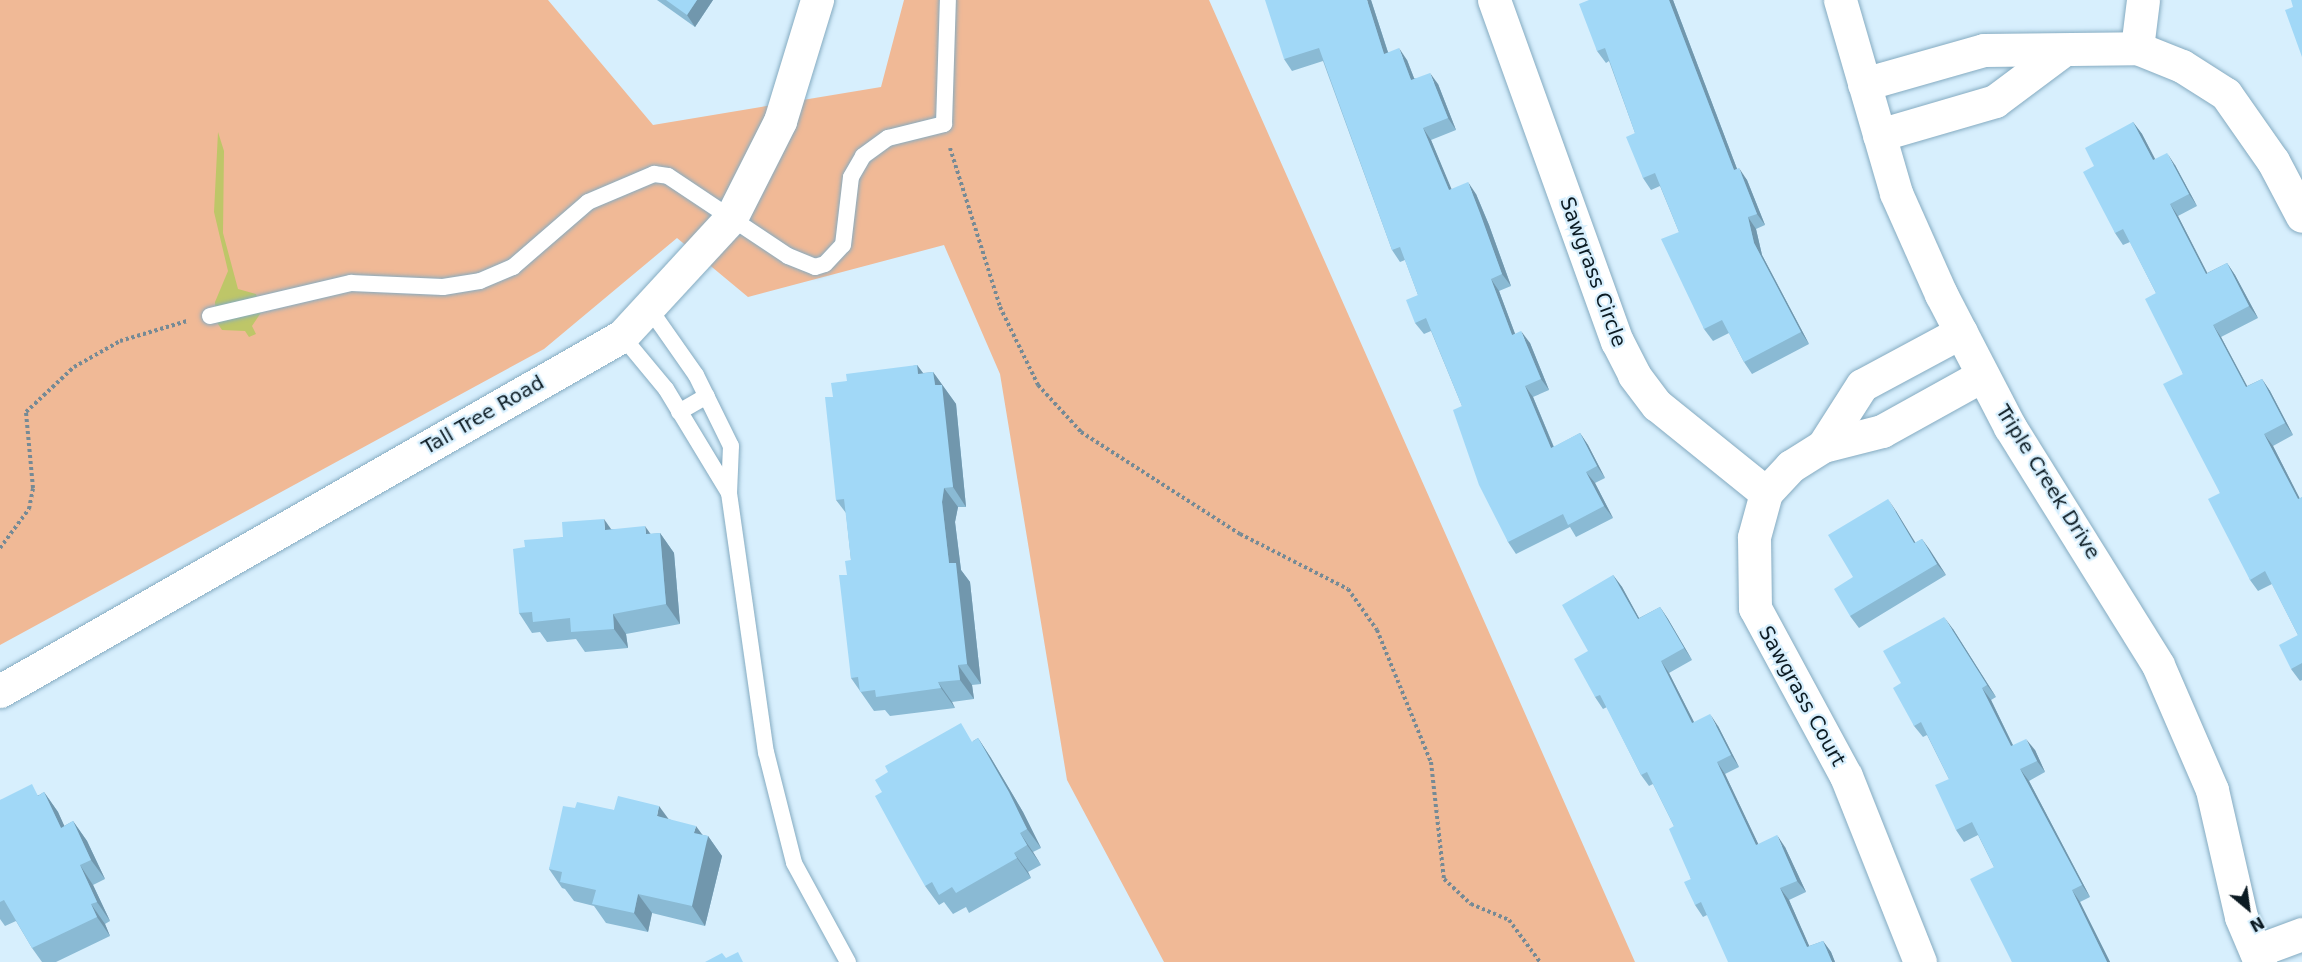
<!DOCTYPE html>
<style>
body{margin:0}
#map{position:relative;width:2302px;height:962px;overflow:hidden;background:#d7effd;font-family:"DejaVu Sans",sans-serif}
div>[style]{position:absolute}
.green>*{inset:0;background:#f0b996}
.water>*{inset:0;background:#bec668}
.path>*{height:4px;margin-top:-2px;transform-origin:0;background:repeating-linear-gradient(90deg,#768a95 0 3px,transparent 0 6px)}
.roads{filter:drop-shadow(0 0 2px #85abc1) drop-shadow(0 0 2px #85abc1)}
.service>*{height:16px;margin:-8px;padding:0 8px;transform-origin:8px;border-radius:8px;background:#fff}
.minor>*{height:33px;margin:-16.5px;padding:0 16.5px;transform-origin:16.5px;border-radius:16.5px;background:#fff}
.tertiary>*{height:33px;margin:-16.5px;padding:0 16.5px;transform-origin:16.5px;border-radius:16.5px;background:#fff}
.wall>*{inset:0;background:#8abad4}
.shaded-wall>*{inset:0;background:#7197ad}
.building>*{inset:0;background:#a1d8f7}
span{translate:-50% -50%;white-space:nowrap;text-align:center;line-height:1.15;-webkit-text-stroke:4.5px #d7effd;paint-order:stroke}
.street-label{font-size:20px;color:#0c1b23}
.north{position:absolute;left:2218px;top:878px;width:60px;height:60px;-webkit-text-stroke:4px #d7effd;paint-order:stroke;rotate:151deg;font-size:16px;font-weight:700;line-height:24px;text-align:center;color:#0c1b23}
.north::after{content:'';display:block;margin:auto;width:21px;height:27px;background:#0c1b23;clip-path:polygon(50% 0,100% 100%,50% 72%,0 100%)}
</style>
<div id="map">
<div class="green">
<i style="clip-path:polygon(0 0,548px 0,653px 125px,881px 87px,904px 0,1209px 0,1635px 962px,1164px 962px,1067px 780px,1000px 374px,944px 245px,748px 297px,677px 238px,544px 349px,0 645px)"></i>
</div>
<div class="water">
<i style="clip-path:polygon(218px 132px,224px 151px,223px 233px,238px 289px,256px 294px,262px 311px,252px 326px,256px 334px,249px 337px,245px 331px,222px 330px,216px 321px,215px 302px,228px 271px,214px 212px)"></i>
</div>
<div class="path">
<i style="left:950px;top:148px;width:167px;rotate:72.5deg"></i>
<i style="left:1000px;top:307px;width:87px;rotate:64deg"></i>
<i style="left:1038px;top:385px;width:64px;rotate:47.5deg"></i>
<i style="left:1081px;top:432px;width:189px;rotate:32.7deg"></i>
<i style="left:1240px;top:534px;width:121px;rotate:27deg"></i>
<i style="left:1348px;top:589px;width:50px;rotate:54.7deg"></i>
<i style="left:1377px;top:630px;width:143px;rotate:67.8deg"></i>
<i style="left:1431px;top:762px;width:118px;rotate:83.7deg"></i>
<i style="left:1444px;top:879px;width:37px;rotate:43deg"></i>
<i style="left:1471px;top:904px;width:41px;rotate:22.8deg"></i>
<i style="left:1509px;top:920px;width:52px;rotate:53.6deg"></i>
<i style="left:0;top:548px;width:49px;rotate:-53.4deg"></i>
<i style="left:29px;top:509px;width:21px;rotate:-79deg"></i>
<i style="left:33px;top:488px;width:76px;rotate:-95.3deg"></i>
<i style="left:26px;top:412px;width:66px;rotate:-43.2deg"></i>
<i style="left:74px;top:367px;width:53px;rotate:-29.5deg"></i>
<i style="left:120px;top:341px;width:70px;rotate:-16.6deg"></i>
</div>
<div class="roads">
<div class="service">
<i style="left:649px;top:308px;width:82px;rotate:55deg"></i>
<i style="left:696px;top:375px;width:79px;rotate:63.8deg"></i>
<i style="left:731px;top:446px;width:47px;rotate:92.4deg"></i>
<i style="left:729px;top:493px;width:262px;rotate:81.9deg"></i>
<i style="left:766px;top:752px;width:114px;rotate:75.8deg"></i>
<i style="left:794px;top:863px;width:113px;rotate:61.4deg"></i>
<i style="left:210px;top:316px;width:145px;rotate:-13.2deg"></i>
<i style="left:351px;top:283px;width:92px;rotate:2.5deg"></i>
<i style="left:443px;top:287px;width:37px;rotate:-9deg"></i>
<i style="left:480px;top:281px;width:36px;rotate:-23deg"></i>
<i style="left:513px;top:267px;width:99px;rotate:-40.9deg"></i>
<i style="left:588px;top:202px;width:72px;rotate:-23deg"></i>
<i style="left:654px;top:174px;width:14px;rotate:8deg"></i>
<i style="left:668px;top:176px;width:144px;rotate:33.7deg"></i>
<i style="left:788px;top:256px;width:29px;rotate:22deg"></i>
<i style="left:815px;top:267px;width:10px;rotate:-17deg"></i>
<i style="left:825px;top:264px;width:26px;rotate:-47deg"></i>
<i style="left:843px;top:245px;width:68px;rotate:-83.3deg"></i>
<i style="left:851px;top:177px;width:24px;rotate:-60deg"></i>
<i style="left:863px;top:156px;width:31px;rotate:-36deg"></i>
<i style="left:888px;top:138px;width:58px;rotate:-14deg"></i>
<i style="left:944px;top:124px;width:124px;rotate:-88.2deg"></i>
<i style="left:622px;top:336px;width:69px;rotate:50.3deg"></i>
<i style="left:666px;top:389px;width:122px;rotate:58.8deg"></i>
<i style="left:679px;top:412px;width:32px;rotate:-30deg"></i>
</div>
<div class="minor">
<i style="left:1494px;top:0;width:363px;rotate:70.2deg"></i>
<i style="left:1617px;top:341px;width:38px;rotate:63deg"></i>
<i style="left:1634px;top:375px;width:38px;rotate:53deg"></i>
<i style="left:1657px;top:405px;width:140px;rotate:38.9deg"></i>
<i style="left:2137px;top:48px;width:48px;rotate:-82.9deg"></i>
<i style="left:1864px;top:84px;width:125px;rotate:-15.8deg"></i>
<i style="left:1984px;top:50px;width:153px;rotate:-0.7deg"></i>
<i style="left:2137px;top:48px;width:48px;rotate:21.8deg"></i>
<i style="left:2182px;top:66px;width:52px;rotate:32.5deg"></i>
<i style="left:2226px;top:94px;width:82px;rotate:55deg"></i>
<i style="left:2273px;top:161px;width:62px;rotate:62.2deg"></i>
<i style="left:1879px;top:135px;width:121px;rotate:-16.3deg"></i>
<i style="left:1995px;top:101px;width:84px;rotate:-36.7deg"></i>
<i style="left:1961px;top:332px;width:112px;rotate:151.8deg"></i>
<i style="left:1862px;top:385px;width:72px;rotate:122.6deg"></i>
<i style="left:1823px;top:446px;width:61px;rotate:-14.3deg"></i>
<i style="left:1882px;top:431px;width:115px;rotate:-29deg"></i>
<i style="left:1823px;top:446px;width:38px;rotate:148deg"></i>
<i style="left:1791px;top:466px;width:37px;rotate:133deg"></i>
<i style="left:1766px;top:493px;width:46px;rotate:105.3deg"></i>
<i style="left:1754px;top:537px;width:71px;rotate:89.2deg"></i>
<i style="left:1755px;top:608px;width:191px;rotate:61.6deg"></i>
<i style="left:1846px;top:776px;width:200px;rotate:68.3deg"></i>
<i style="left:2256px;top:951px;width:49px;rotate:-20.3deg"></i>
</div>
<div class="tertiary">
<i style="left:1840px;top:0;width:201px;rotate:73.8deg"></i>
<i style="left:1896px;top:193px;width:111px;rotate:66deg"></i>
<i style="left:1941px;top:294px;width:150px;rotate:62.6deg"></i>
<i style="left:2010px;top:427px;width:280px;rotate:58.1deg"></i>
<i style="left:2158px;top:665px;width:136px;rotate:66.6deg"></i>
<i style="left:2212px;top:790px;width:130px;rotate:77.1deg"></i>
<i style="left:2241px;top:917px;width:49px;rotate:67.1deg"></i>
<i style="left:0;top:691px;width:716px;rotate:-29.72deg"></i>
<i style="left:622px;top:336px;width:161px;rotate:-47.3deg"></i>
<i style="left:731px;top:218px;width:109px;rotate:-63.2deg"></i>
<i style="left:780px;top:121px;width:127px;rotate:-73deg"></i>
</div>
</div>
<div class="wall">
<i style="clip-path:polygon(657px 0,713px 0,695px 27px)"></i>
<i style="clip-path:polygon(1371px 0,1388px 52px,1407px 60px,1414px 78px,1438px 84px,1456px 130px,1431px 140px,1451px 189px,1476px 194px,1489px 225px,1511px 286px,1499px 291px,1515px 334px,1530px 343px,1549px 390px,1533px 397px,1554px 447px,1580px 433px,1588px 445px,1605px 478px,1595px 483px,1613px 518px,1576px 537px,1570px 527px,1516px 554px,1508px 542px,1462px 406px,1431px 331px,1424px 334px,1415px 323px,1418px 295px,1405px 260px,1400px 262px,1392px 250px,1323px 61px,1292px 71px,1284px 59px)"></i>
<i style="clip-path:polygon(1589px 0,1673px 0,1737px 169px,1747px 180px,1765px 225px,1756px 229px,1762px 255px,1809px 344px,1752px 374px,1744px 362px,1729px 333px,1713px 341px,1704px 329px,1679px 232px,1660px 186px,1651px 190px,1643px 178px,1635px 133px,1609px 61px,1606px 63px,1597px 51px)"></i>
<i style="clip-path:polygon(2133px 122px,2142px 134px,2155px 160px,2175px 165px,2197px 206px,2178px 216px,2207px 273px,2227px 263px,2235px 275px,2258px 318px,2221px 337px,2247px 386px,2262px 379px,2270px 391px,2293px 435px,2273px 446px,2300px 499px,2302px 497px,2302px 680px,2300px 681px,2291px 669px,2298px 635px,2272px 584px,2258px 591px,2250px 580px,2220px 493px,2183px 374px,2156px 293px,2130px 242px,2123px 245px,2115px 233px,2094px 166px)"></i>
<i style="clip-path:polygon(917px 365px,923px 373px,933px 372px,956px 404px,966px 507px,958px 507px,955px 522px,961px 570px,970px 582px,981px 684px,972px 685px,974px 699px,952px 702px,955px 708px,890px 716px,885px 710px,874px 711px,851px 678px,847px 575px,851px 560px,846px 513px,836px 500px,833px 397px,847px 381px)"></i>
<i style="clip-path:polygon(1896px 511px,1915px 543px,1922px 539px,1946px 575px,1859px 628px,1850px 616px,1853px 577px)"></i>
<i style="clip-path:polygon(611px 529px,651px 534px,660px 533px,674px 553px,680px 624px,626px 634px,628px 648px,585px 652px,576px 639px,547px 642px,540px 632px,532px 633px,519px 613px,525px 547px,563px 537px)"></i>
<i style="clip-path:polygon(1613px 575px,1622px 587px,1639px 618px,1660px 607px,1668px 619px,1692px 660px,1669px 673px,1694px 722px,1718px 726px,1739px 767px,1725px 774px,1758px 844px,1785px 847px,1806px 892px,1789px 900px,1809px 946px,1823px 941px,1831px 952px,1835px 962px,1707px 915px,1703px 917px,1695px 905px,1691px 879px,1674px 826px,1653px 784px,1649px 786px,1641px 775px,1607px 707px,1603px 709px,1595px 697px,1588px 651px)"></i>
<i style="clip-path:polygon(1953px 629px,1996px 697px,1991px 700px,2013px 745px,2035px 750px,2045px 772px,2029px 781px,2090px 897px,2080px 902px,2110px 962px,2012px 962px,1994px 867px,1978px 835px,1964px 842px,1956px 830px,1949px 779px,1927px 735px,1923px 737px,1914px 726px,1901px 683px)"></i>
<i style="clip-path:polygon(978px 738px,991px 758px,1023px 812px,1041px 848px,1033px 852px,1041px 865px,1028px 872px,1031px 878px,969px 913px,966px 907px,953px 914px,944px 902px,939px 905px,925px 886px,973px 741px)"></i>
<i style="clip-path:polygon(44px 792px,58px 812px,64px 826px,73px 821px,87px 841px,105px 879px,93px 885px,110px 921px,105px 924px,110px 936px,56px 962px,42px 962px,32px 948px,16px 921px,5px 926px,0 919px,0 800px,39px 795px)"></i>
<i style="clip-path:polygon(575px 808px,614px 810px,669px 819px,703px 835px,708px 836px,722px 856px,705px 926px,652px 913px,648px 932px,606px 923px,594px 906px,574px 901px,565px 889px,562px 888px,549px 869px)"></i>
</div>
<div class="shaded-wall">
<i style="clip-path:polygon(697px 0,713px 0,695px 27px,687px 15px)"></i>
<i style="clip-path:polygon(1367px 0,1371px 0,1392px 65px,1384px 54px)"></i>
<i style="clip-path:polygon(1669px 0,1673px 0,1742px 182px,1734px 170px)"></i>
<i style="clip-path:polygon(1399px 48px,1407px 60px,1419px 91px,1411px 80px)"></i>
<i style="clip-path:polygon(1430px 73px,1438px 84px,1456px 130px,1448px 118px)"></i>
<i style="clip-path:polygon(2133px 122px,2142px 134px,2162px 172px,2153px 160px)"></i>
<i style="clip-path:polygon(1423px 128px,1431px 140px,1457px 202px,1449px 190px)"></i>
<i style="clip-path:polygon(2167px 153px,2175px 165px,2197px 206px,2189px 194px)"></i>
<i style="clip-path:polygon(1739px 168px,1747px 180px,1765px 225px,1757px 214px)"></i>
<i style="clip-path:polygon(1468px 182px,1476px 194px,1489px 225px,1511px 286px,1502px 274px)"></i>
<i style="clip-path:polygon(2170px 204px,2178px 216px,2214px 286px,2206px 274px)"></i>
<i style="clip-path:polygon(1748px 217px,1756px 229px,1762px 255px,1809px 344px,1801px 332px,1754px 243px)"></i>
<i style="clip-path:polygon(2227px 263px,2235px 275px,2258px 318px,2249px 306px)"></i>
<i style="clip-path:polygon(1491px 279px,1499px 291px,1520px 347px,1512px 335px)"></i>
<i style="clip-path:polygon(2213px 325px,2221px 337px,2254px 399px,2246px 387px)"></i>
<i style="clip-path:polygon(1521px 331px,1530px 343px,1549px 390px,1541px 379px)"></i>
<i style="clip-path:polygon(917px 365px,931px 384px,918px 374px)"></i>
<i style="clip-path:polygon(933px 372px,956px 404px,966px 507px,953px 487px)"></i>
<i style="clip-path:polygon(2262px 379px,2270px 391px,2293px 435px,2285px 423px)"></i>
<i style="clip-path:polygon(1525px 386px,1533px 397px,1559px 460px,1551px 448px)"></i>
<i style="clip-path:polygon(1580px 433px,1588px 445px,1605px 478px,1597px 466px)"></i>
<i style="clip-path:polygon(2264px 434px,2273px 446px,2302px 503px,2298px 499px)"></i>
<i style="clip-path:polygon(1586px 472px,1595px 483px,1613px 518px,1604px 506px)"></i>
<i style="clip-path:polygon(944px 488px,958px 507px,955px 522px,961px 570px,970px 582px,981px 684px,967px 664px,949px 563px,942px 502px)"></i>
<i style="clip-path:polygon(1888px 499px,1896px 511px,1923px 555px,1914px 543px)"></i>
<i style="clip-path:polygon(604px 519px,618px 539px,605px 530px)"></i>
<i style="clip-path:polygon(645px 526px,659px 546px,646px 534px)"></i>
<i style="clip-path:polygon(660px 533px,674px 553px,680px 624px,666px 604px)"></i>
<i style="clip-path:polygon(1922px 539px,1930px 550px,1946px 575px,1937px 564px)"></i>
<i style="clip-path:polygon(1613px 575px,1622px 587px,1646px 631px,1638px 619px)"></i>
<i style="clip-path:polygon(1660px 607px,1668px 619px,1692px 660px,1684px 648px)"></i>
<i style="clip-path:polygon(613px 614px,626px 634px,628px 648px,614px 629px)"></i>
<i style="clip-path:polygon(1944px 617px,1953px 629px,1996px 697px,1987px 685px)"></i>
<i style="clip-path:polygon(1661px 661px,1669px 673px,1700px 734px,1692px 723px)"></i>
<i style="clip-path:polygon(958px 665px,972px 685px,974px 699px,960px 680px)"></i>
<i style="clip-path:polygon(938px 682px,952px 702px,955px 708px,941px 688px)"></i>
<i style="clip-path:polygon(1982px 688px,1991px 700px,2019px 758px,2011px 746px)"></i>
<i style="clip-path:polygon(1710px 714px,1718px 726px,1739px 767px,1731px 755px)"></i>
<i style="clip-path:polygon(978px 738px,991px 758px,1023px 812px,1041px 848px,1027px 829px)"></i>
<i style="clip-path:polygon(2026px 739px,2035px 750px,2045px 772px,2037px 761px)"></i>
<i style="clip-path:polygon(1717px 762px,1725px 774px,1764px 856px,1756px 845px)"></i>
<i style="clip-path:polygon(2020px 769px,2029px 781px,2090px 897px,2082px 885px)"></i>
<i style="clip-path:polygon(44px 792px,58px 812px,74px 847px,61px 828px)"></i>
<i style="clip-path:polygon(659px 806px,673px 825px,657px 816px)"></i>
<i style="clip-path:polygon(73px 821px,87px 841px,105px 879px,91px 860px)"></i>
<i style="clip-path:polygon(696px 826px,707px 841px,708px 836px,722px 856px,705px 926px,692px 906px,694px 833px)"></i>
<i style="clip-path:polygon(1020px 833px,1033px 852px,1041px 865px,1027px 845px)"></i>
<i style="clip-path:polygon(1777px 835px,1785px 847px,1806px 892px,1797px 881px)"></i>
<i style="clip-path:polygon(1014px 853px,1028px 872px,1031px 878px,1017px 858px)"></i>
<i style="clip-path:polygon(80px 865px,93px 885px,110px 921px,97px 902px)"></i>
<i style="clip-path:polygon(1780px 888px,1789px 900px,1815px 959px,1807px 947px)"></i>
<i style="clip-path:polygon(2072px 890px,2080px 902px,2110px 962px,2107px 962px)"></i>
<i style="clip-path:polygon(638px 894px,652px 913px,648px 932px,634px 913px)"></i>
<i style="clip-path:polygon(91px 904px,105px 924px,110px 936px,97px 917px)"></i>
<i style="clip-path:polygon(1823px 941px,1831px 952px,1835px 962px,1832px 962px)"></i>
</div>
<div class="building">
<i style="clip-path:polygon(666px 0,697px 0,687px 15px)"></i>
<i style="clip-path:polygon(1265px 0,1367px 0,1384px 54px,1399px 48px,1411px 80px,1430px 73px,1448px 118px,1423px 128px,1449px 190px,1468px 182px,1480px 213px,1502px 274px,1491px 279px,1512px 335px,1521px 331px,1541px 379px,1525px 386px,1551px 448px,1580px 433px,1597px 466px,1586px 472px,1604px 506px,1568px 525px,1563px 514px,1508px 542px,1479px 485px,1453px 410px,1462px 406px,1426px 318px,1415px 323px,1406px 300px,1418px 295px,1400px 247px,1392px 250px,1319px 48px,1284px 59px)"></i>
<i style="clip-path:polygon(1589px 0,1669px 0,1734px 170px,1739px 168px,1757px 214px,1748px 217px,1754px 243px,1801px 332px,1744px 362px,1722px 320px,1704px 329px,1661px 239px,1679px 232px,1655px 173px,1643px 178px,1626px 137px,1635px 133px,1605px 48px,1597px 51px,1579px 4px)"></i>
<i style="clip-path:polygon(2291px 0,2302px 0,2302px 57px,2285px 10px,2293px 7px)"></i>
<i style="clip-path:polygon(2133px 122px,2153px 160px,2167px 153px,2189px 194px,2170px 204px,2206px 274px,2227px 263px,2249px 306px,2213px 325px,2246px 387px,2262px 379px,2285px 423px,2264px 434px,2298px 499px,2302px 497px,2302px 663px,2291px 669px,2279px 645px,2298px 635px,2265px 571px,2250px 580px,2208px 499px,2220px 493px,2163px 384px,2183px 374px,2145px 299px,2156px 293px,2123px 229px,2115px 233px,2083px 172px,2094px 166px,2085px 148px)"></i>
<i style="clip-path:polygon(917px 365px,918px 374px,933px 372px,935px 385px,942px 385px,953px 487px,944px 488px,942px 502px,949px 563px,956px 563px,967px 664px,958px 665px,960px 680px,938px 682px,941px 688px,876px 697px,875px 690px,860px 692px,858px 677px,851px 678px,839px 575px,847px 575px,845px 561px,851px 560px,844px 499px,836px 500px,825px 397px,833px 397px,831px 383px,847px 381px,846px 374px)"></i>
<i style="clip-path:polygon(1888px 499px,1914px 543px,1922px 539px,1937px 564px,1850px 616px,1834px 589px,1853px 577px,1828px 535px)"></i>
<i style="clip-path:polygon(604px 519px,605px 530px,645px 526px,646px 534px,660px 533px,666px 604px,613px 614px,614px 629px,571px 632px,570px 618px,533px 622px,532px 612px,519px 613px,513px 549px,525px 547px,524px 540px,563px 537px,562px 522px)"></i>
<i style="clip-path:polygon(1613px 575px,1638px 619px,1660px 607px,1684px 648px,1661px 661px,1692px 723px,1710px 714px,1731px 755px,1717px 762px,1756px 845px,1777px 835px,1797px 881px,1780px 888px,1807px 947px,1823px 941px,1832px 962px,1728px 962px,1701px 902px,1695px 905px,1684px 882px,1691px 879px,1669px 829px,1674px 826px,1647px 772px,1641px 775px,1600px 695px,1595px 697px,1574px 659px,1588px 651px,1562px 605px)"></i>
<i style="clip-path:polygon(1944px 617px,1987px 685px,1982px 688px,2011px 746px,2026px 739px,2037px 761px,2020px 769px,2082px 885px,2072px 890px,2107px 962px,2012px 962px,1970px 879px,1994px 867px,1972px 822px,1956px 830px,1935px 785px,1949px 779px,1921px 722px,1914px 726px,1893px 688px,1901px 683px,1883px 651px)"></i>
<i style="clip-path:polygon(961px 723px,972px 742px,978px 738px,1009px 792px,1027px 829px,1020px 833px,1027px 845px,1014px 853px,1017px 858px,956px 893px,952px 887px,939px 895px,932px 882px,925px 886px,905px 851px,875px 796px,882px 792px,875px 780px,888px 772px,885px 766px)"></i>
<i style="clip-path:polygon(32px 784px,38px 796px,44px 792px,61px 828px,73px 821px,91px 860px,80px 865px,97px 902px,91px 904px,97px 917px,32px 948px,4px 900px,0 902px,0 800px)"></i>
<i style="clip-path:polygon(618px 796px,659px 806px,657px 816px,696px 826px,694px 833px,708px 836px,692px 906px,638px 894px,634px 913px,592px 904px,596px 890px,560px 882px,562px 872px,549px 869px,563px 806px,575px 808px,577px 802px,614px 810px)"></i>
<i style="clip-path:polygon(738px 952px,743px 962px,705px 962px,722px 953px,726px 958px)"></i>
</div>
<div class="street-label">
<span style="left:1593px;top:272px;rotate:70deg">Sawgrass Circle</span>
<span style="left:483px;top:415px;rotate:-30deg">Tall Tree Road</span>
<span style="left:2048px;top:482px;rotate:58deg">Triple Creek Drive</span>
<span style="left:1802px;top:696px;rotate:61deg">Sawgrass Court</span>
</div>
<div class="north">N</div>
</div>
